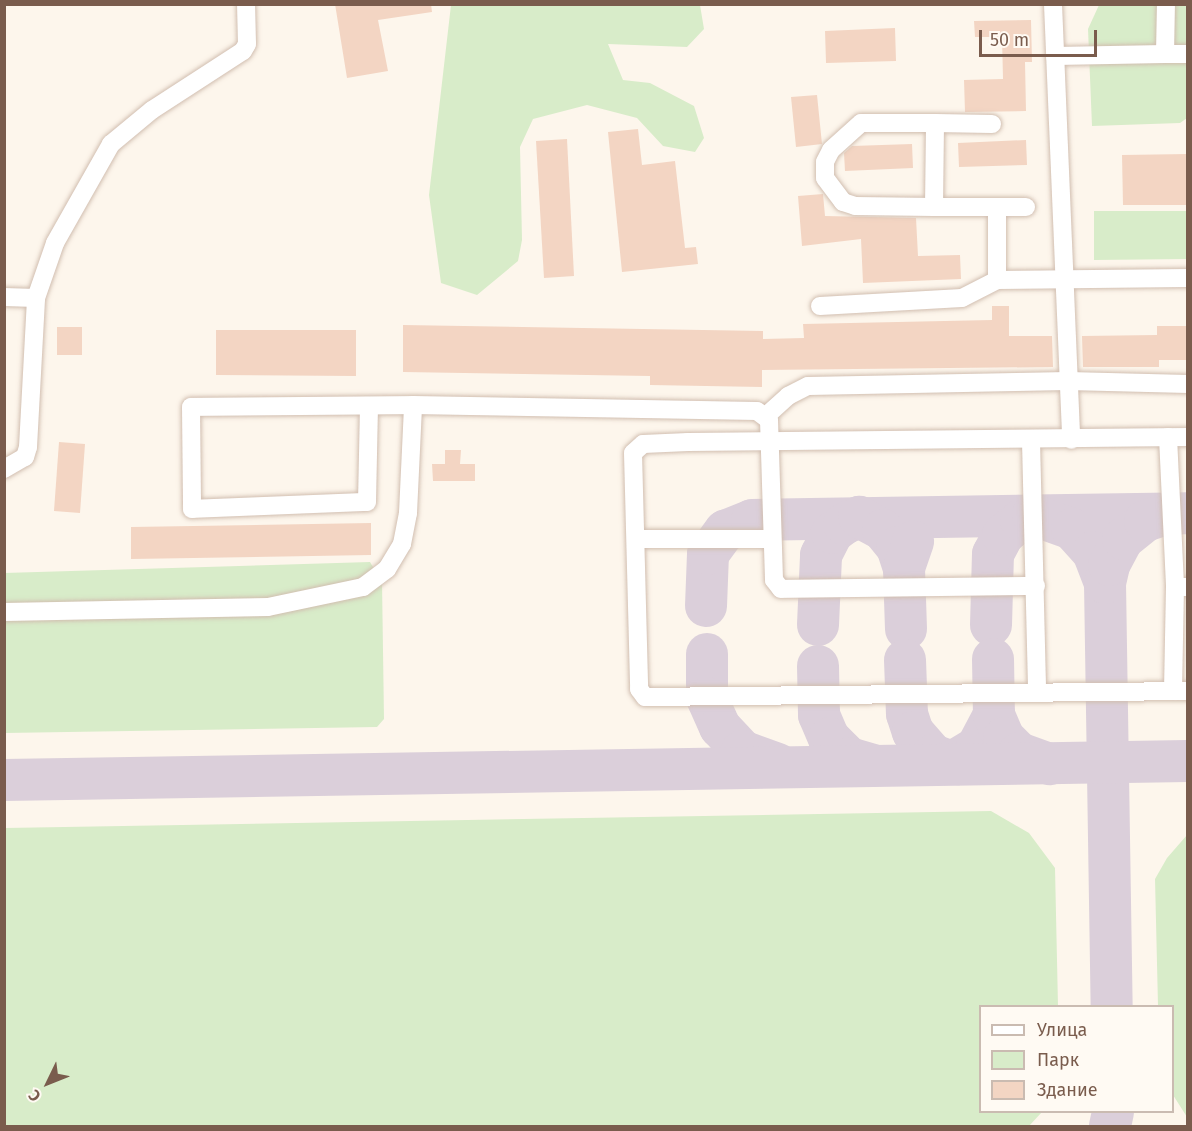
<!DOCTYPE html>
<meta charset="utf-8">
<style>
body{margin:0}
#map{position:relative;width:1192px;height:1131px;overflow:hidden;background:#fdf6ec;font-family:"Fira Sans",sans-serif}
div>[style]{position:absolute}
.green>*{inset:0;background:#d8ecc9}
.taxiway>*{height:42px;margin:-21px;padding:0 21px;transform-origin:21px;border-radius:21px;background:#dbcfda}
.building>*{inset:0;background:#f3d5c3}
.roads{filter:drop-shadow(0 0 2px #d1beb0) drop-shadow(0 0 2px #d1beb0)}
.minor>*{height:18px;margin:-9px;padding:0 9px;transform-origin:9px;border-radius:9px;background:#fff}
span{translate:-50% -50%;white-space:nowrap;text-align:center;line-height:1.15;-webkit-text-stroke:6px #fffaf3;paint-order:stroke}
.frame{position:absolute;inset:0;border:6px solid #7a5c4d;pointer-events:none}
.legend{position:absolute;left:979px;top:1005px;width:195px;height:108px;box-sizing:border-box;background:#fffaf3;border:2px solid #cabbb1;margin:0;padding:8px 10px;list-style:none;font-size:18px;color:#7a5c4d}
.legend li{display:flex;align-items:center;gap:12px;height:30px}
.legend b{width:30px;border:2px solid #cabbb1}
.north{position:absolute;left:18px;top:1053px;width:60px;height:60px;-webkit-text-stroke:4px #fffaf3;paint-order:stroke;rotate:227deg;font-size:16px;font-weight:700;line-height:24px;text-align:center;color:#7a5c4d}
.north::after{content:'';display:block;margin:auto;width:21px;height:27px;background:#7a5c4d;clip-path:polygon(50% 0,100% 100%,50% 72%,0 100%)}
.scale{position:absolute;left:979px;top:30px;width:118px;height:27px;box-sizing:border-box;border:3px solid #7a5c4d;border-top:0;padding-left:8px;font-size:18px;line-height:21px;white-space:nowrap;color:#7a5c4d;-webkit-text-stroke:4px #fffaf3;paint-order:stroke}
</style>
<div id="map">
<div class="green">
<i style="clip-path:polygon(451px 5px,700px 5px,704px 29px,687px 47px,608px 44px,623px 80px,650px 83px,694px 106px,704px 138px,695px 152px,663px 146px,637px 118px,587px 105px,533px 119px,520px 147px,522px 240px,518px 261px,477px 295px,441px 283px,429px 195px)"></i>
<i style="clip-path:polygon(1099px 5px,1187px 5px,1187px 118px,1180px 123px,1092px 126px,1088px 29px)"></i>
<i style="clip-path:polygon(1094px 211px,1187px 211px,1187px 259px,1094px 260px)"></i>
<i style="clip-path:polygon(370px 562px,382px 582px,384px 719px,377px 727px,5px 733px,4px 573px)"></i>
<i style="clip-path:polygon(991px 811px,1029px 833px,1055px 868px,1058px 1006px,980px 1006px,980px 1112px,1042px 1112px,1029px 1126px,5px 1126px,5px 828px)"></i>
<i style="clip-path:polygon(1187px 835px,1187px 1117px,1173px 1095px,1172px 1006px,1158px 1006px,1155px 879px,1167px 858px)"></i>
</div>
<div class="taxiway">
<i style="left:1105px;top:583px;width:423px;rotate:89.1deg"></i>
<i style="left:706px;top:606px;width:52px;rotate:-87.8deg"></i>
<i style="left:708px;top:554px;width:29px;rotate:-54deg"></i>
<i style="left:725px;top:531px;width:29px;rotate:-22deg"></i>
<i style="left:752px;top:520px;width:436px;rotate:-0.9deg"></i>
<i style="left:818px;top:625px;width:70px;rotate:-87.5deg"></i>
<i style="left:821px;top:555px;width:25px;rotate:-63deg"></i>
<i style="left:832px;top:533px;width:15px;rotate:-37deg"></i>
<i style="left:844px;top:524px;width:17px;rotate:-25deg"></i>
<i style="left:859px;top:517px;width:27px;rotate:28deg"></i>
<i style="left:883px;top:530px;width:22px;rotate:51deg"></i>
<i style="left:897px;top:547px;width:22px;rotate:72deg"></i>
<i style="left:991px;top:625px;width:71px;rotate:-88.4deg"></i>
<i style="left:993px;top:554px;width:21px;rotate:-62deg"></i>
<i style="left:1003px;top:535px;width:23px;rotate:-40deg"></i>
<i style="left:1021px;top:520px;width:13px;rotate:-23deg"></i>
<i style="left:1033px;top:515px;width:41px;rotate:19.7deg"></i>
<i style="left:1072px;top:529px;width:31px;rotate:48deg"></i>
<i style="left:1093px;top:552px;width:33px;rotate:69deg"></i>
<i style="left:1105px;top:583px;width:18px;rotate:-77deg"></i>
<i style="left:1109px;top:565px;width:30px;rotate:-62deg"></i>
<i style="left:1123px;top:539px;width:28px;rotate:-39deg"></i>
<i style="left:1145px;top:521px;width:23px;rotate:-18deg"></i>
<i style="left:906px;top:629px;width:61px;rotate:-91.9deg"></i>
<i style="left:904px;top:568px;width:28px;rotate:-71deg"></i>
<i style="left:707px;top:654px;width:44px;rotate:90deg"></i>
<i style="left:707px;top:698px;width:32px;rotate:66deg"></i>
<i style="left:720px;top:727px;width:33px;rotate:47deg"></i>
<i style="left:742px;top:751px;width:38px;rotate:20deg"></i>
<i style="left:993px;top:659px;width:56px;rotate:89deg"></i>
<i style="left:905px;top:660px;width:54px;rotate:87.9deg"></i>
<i style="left:907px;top:714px;width:19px;rotate:72deg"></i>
<i style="left:913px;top:732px;width:30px;rotate:49deg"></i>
<i style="left:933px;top:755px;width:27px;rotate:20deg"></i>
<i style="left:818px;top:666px;width:49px;rotate:88.8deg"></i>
<i style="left:819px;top:715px;width:25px;rotate:67deg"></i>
<i style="left:829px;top:738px;width:28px;rotate:45deg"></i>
<i style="left:849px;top:758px;width:25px;rotate:16deg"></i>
<i style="left:949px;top:764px;width:33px;rotate:-31deg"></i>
<i style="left:977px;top:747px;width:36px;rotate:-62deg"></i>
<i style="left:994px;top:715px;width:25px;rotate:67deg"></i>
<i style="left:1004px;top:738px;width:21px;rotate:45deg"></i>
<i style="left:1019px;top:753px;width:33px;rotate:20deg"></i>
<i style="left:4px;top:780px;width:1184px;rotate:-0.92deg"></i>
<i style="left:1110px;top:1126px;width:14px;rotate:-78deg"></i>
</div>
<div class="building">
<i style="clip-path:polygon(335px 4px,431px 4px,432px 12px,378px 20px,388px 71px,347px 78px)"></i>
<i style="clip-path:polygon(1031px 20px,1032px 62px,1025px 62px,1026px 111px,965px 112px,964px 80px,1003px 79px,1002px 37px,975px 37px,974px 21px)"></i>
<i style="clip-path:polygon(895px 28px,896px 61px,826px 63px,825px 31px)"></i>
<i style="clip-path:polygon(817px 95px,822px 144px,796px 147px,791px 97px)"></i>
<i style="clip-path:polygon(638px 129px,642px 165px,675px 161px,685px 248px,696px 247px,698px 264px,622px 272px,608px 132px)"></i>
<i style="clip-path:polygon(567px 139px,574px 276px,544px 278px,536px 141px)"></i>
<i style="clip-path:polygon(1026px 140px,1027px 165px,959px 167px,958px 143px)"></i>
<i style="clip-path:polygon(912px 144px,913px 168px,845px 171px,844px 153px,852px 146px)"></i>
<i style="clip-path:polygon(1188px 154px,1188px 205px,1123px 205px,1122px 155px)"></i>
<i style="clip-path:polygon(823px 194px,825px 216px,916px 218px,918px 256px,960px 255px,961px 279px,863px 283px,861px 239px,802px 246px,798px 196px)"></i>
<i style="clip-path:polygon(992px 306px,1009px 306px,1009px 336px,1052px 336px,1053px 367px,762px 370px,762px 387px,650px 385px,650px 376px,403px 372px,403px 325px,763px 331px,763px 339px,804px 338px,803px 324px,992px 320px)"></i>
<i style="clip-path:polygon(1157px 326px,1188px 326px,1188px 360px,1159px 360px,1159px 367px,1083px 367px,1082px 336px,1157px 335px)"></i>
<i style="clip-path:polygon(57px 327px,82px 327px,82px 355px,57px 355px)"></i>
<i style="clip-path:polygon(216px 330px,356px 330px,356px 376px,216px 375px)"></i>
<i style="clip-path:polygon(59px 442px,85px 444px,80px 513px,54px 511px)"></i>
<i style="clip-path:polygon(445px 450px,461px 450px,460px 464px,475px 464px,475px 481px,433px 481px,432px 464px,445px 464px)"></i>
<i style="clip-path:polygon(371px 523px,371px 555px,131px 559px,131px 527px)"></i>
</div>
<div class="roads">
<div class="minor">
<i style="left:1053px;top:4px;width:436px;rotate:87.6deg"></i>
<i style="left:1165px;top:54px;width:23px"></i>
<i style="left:1055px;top:56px;width:110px;rotate:-1deg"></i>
<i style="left:1165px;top:54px;width:50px;rotate:-88.9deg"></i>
<i style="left:935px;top:123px;width:57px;rotate:1deg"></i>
<i style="left:934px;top:207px;width:84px;rotate:-89.3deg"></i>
<i style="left:935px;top:123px;width:74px;rotate:180deg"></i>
<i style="left:861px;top:123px;width:40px;rotate:138deg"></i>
<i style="left:831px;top:150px;width:13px;rotate:117deg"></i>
<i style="left:825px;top:162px;width:16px;rotate:90deg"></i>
<i style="left:825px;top:178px;width:30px;rotate:53deg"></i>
<i style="left:843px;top:202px;width:13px;rotate:18deg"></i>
<i style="left:855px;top:206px;width:79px;rotate:0.7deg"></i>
<i style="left:934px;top:207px;width:63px"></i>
<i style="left:997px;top:207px;width:73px;rotate:90deg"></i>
<i style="left:997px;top:207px;width:29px"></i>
<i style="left:4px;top:297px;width:32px;rotate:2deg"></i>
<i style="left:36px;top:298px;width:58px;rotate:-70.9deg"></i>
<i style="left:55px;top:243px;width:114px;rotate:-60.5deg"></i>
<i style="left:111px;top:144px;width:53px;rotate:-39.7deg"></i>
<i style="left:152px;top:110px;width:108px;rotate:-33deg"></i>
<i style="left:243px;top:51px;width:8px;rotate:-60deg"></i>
<i style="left:247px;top:44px;width:40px;rotate:-91.4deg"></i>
<i style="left:820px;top:306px;width:142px;rotate:-3.2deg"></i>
<i style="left:962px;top:298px;width:39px;rotate:-27deg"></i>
<i style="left:997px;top:280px;width:191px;rotate:-0.6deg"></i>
<i style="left:413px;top:405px;width:344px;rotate:1deg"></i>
<i style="left:757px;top:411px;width:15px;rotate:37deg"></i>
<i style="left:769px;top:420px;width:160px;rotate:88.2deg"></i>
<i style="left:774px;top:580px;width:11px;rotate:52deg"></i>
<i style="left:781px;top:589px;width:255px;rotate:-0.7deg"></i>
<i style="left:766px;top:416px;width:30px;rotate:-42deg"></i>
<i style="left:788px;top:396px;width:22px;rotate:-27deg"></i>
<i style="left:808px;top:386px;width:260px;rotate:-1.1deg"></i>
<i style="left:1068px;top:381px;width:120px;rotate:1.4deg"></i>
<i style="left:1168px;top:437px;width:150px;rotate:87.3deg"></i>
<i style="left:1175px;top:587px;width:13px"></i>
<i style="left:1188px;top:437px;width:500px;rotate:179.43deg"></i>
<i style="left:688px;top:442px;width:45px;rotate:177.5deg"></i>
<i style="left:643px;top:444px;width:13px;rotate:138deg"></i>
<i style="left:633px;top:453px;width:236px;rotate:88.5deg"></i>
<i style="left:639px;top:689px;width:10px;rotate:53deg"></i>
<i style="left:645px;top:697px;width:543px;rotate:-0.63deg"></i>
<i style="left:1031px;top:441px;width:251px;rotate:88.6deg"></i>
<i style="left:4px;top:469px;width:24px;rotate:-30deg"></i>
<i style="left:25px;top:457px;width:10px;rotate:-73deg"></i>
<i style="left:28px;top:447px;width:149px;rotate:-86.9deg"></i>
<i style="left:636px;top:539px;width:136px"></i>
<i style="left:4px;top:612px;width:264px;rotate:-1.1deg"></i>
<i style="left:268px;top:607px;width:97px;rotate:-11.9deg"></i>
<i style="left:363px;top:587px;width:30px;rotate:-37deg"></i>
<i style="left:387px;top:569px;width:29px;rotate:-59deg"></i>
<i style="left:402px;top:544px;width:32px;rotate:-79deg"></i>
<i style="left:408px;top:513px;width:108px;rotate:-87.3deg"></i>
<i style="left:413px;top:405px;width:222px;rotate:179.5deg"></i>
<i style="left:191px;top:407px;width:102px;rotate:89.4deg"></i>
<i style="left:192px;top:509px;width:175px;rotate:-2.3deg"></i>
<i style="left:367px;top:502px;width:96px;rotate:-88.8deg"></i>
<i style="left:1173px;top:691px;width:104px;rotate:-88.9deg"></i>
</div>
</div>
<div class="frame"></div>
<ul class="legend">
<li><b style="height:8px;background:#fff"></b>Улица</li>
<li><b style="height:16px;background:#d8ecc9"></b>Парк</li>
<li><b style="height:16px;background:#f3d5c3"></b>Здание</li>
</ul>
<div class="north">С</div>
<div class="scale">50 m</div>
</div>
